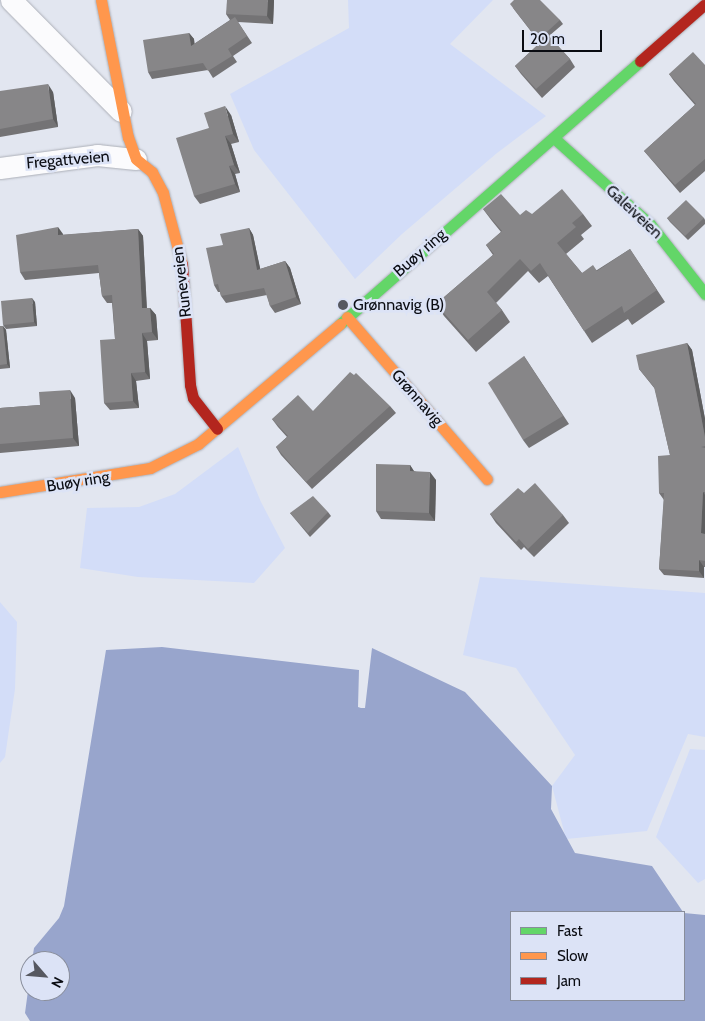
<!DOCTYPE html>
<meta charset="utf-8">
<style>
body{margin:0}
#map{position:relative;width:705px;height:1021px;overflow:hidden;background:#e2e6f0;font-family:Cabin,sans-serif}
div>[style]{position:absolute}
.green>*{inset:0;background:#d3ddf8}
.water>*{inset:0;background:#98a5cc}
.roads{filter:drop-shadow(0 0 1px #acafb7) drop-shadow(0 0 1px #acafb7)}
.street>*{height:21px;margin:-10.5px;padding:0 10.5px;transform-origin:10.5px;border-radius:10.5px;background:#fbfbfd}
.fast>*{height:11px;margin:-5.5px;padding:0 5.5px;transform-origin:5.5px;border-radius:5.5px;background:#63d668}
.slow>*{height:11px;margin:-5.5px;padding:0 5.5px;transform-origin:5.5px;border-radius:5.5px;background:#ff974d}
.jam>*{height:11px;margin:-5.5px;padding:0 5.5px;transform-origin:5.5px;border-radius:5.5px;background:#b3261e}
.wall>*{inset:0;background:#747375}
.shaded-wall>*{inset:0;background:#5e5e5f}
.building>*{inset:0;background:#878688}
.dots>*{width:14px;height:14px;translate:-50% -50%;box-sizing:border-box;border:2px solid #dce3f6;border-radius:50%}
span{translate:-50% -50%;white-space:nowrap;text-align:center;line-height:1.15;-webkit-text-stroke:5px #dce3f6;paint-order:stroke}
.street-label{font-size:16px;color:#0a0c12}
.poi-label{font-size:16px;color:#0a0c12}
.left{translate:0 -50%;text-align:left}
.legend{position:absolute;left:510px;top:911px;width:175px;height:90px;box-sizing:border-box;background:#dce3f6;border:1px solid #888d9b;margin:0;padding:6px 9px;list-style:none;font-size:15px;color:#0a0c12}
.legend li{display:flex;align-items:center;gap:10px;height:25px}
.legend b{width:25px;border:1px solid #888d9b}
.north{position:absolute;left:20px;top:951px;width:50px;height:50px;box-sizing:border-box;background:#dce3f6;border:1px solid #888d9b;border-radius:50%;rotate:117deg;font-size:14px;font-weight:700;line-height:20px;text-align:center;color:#0a0c12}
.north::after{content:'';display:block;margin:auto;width:18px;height:22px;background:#565860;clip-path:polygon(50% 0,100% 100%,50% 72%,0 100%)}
.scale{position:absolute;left:522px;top:30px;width:80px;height:22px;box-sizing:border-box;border:2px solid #0a0c12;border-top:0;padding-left:6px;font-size:15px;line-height:18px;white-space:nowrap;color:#0a0c12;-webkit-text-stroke:4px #dce3f6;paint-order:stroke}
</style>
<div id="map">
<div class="green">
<i style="clip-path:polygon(348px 0,493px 0,450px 44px,546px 116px,497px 153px,402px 234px,355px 279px,254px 150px,230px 94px,349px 28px)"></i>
<i style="clip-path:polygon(238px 447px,261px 502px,285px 548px,254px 583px,138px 577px,80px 568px,87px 508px,139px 507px,175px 494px)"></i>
<i style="clip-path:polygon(480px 577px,705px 593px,705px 737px,688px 734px,647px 831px,566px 839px,552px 786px,575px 755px,516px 668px,463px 655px)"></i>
<i style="clip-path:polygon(0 602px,17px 622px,15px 689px,5px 757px,0 763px)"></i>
<i style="clip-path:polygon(690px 749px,705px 750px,705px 879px,698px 883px,656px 837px)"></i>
</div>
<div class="water">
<i style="clip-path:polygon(162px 647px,359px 670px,358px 707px,361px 708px,365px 708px,372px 648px,465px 692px,552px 786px,551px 809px,575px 853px,652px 866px,683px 912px,511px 912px,511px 1000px,684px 1000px,684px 913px,705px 915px,705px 1021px,30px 1021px,25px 1013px,30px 976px,30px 991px,60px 991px,60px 961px,32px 961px,34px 948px,59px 918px,64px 906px,106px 650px)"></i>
</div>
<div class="roads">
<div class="street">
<i style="left:11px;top:0;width:156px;rotate:45.3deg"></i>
<i style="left:0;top:168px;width:98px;rotate:-7.6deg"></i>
<i style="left:97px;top:155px;width:39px;rotate:6deg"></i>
</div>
<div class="fast">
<i style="left:554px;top:138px;width:129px;rotate:41.9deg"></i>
<i style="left:650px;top:224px;width:89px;rotate:51.8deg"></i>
<i style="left:340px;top:324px;width:399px;rotate:-41.2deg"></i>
</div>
<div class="slow">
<i style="left:101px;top:0;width:140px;rotate:78.9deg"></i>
<i style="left:128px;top:137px;width:23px;rotate:70deg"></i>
<i style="left:136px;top:159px;width:21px;rotate:39deg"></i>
<i style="left:152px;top:172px;width:24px;rotate:62deg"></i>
<i style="left:163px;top:193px;width:73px;rotate:75deg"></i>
<i style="left:347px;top:317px;width:214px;rotate:49.2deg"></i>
<i style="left:0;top:492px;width:152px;rotate:-9.1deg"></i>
<i style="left:150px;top:468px;width:54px;rotate:-26.6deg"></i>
<i style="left:198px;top:444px;width:186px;rotate:-40.2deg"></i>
</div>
<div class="jam">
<i style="left:640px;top:61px;width:86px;rotate:-41.2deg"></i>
<i style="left:182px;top:264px;width:121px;rotate:86.2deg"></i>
<i style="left:190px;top:385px;width:13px;rotate:77deg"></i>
<i style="left:193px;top:398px;width:39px;rotate:52deg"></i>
</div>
</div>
<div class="wall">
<i style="clip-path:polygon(274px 0,273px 24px,238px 22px,252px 43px,233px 56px,237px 62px,213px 78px,208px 70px,152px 79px,148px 72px,189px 33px,194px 39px,194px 44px,230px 20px,226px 14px)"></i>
<i style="clip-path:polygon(513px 8px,560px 20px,563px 24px,549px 36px,570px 59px,575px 67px,542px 98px,521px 74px,515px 66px,540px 43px)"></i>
<i style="clip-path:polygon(705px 65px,705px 171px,680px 193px,644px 151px,695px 105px,674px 81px,669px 74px)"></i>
<i style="clip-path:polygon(0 91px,53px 92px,58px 127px,0 137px)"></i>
<i style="clip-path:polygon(231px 115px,239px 142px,231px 144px,240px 173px,235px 174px,240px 192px,200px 204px,194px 196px,209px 128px)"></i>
<i style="clip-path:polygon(483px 209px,520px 215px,532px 214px,583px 214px,592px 226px,581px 235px,584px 239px,566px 254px,582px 273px,597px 270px,630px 249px,665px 302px,632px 325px,628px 319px,592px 343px,548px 276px,539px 283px,528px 271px,496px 303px,502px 310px,510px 322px,476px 352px,444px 316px,436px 304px,493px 255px,486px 245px,501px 232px,492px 221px)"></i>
<i style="clip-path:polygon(667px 218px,704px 218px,705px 220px,705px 224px,688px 240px,670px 222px)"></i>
<i style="clip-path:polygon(249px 228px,253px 235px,260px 269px,285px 261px,290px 268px,301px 304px,275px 313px,270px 306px,267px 295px,226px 303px,221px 296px,220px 292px,218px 292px,214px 285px,223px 245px)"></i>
<i style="clip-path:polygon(138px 229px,143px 236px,147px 308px,150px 308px,156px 315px,158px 340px,147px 341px,150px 379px,136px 381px,139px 408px,110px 410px,104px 403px,115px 339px,112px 303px,107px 303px,102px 296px,99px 273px,25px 280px,20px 272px,63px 234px,63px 235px)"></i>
<i style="clip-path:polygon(35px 302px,37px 326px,6px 329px,3px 325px)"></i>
<i style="clip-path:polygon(0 326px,3px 326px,6px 330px,10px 368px,0 369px)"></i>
<i style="clip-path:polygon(687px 343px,692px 350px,705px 419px,705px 567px,704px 567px,704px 578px,664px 575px,659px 569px,664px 500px,659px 493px,670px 455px,655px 389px,639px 369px)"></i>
<i style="clip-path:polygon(524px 356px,569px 424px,529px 448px,523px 440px)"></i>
<i style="clip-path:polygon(75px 398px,79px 446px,0 453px,0 408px,40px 405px)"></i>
<i style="clip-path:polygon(390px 406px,396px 413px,312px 489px,281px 455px,276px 447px,287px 437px,278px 427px,272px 419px,313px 411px)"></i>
<i style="clip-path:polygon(410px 465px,414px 471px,436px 480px,435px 521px,381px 519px,376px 511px)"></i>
<i style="clip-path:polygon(524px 493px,563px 515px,569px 523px,534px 557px,524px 547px,521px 550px,496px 523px,490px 514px)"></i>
<i style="clip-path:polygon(328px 512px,331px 516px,310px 537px,290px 513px)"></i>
</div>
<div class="shaded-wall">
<i style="clip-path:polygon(268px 0,274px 0,273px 24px,267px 16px)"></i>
<i style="clip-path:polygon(189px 33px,194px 39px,196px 53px,191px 46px)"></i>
<i style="clip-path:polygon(48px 84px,53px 92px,58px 127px,53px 119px)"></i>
<i style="clip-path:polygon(225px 106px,231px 115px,239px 142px,233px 134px)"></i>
<i style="clip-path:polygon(225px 136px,231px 144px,240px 173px,234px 165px)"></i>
<i style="clip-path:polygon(229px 166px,235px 174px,240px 192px,235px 184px)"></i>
<i style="clip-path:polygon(58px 227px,63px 234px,64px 243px,58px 235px)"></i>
<i style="clip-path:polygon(249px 228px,253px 235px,262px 277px,257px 270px)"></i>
<i style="clip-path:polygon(138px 229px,143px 236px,147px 316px,142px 308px)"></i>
<i style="clip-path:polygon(285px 261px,290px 268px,301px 304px,296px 297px)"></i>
<i style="clip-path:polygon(32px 298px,35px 302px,37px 326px,34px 322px)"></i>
<i style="clip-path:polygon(150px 308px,156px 315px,158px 340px,152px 332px)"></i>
<i style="clip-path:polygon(3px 326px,6px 330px,10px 368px,7px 364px)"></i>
<i style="clip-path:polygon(142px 333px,147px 341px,150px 379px,145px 372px)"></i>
<i style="clip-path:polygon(687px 343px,692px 350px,705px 419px,705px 437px)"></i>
<i style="clip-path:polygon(131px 373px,136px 381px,139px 408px,133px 401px)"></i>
<i style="clip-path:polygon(70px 390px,75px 398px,79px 446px,73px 438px)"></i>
<i style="clip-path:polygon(410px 465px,415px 473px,410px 471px)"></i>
<i style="clip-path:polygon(430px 472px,436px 480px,435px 521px,429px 513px)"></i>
<i style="clip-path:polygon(703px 492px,705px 495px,705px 539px,701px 533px)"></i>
<i style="clip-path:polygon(699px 560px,704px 567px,704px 578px,699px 571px)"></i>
</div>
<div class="building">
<i style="clip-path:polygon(227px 0,268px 0,267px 16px,226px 14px)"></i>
<i style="clip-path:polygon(514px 0,540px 0,560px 20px,538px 40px,510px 4px)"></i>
<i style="clip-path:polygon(235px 17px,247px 36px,228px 49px,232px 56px,208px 71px,203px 63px,148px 72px,143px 40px,189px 33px,191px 46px)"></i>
<i style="clip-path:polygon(548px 35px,570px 59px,536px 89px,515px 66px)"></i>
<i style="clip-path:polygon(693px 52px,705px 65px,705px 159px,675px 185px,644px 151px,696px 104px,669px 74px)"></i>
<i style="clip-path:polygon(48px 84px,53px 119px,0 129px,0 91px)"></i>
<i style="clip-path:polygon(225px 106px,233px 134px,225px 136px,234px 165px,229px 166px,235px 184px,194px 196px,176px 138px,209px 128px,204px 113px)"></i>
<i style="clip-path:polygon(562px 189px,583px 214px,572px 223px,576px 227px,557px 243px,582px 273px,593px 265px,597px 271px,630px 249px,657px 290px,624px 313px,622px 306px,584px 331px,540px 263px,531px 271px,520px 259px,487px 292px,502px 310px,468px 340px,436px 304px,494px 254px,486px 245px,502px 231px,483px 209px,501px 194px,520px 215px,526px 210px,532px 214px)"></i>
<i style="clip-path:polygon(686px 200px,704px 218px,685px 236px,667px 218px)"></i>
<i style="clip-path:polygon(58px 227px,58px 235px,138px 229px,142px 308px,150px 308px,152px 332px,142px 333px,145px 372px,131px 373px,133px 401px,104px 403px,100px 340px,115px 339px,112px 295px,102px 296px,98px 265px,20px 272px,16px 235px)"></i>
<i style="clip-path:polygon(249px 228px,257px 270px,285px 261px,296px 297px,270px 306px,264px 288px,221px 296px,218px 284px,214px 285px,206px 248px,223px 245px,220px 234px)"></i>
<i style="clip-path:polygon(32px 298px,34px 322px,3px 325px,1px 301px)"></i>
<i style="clip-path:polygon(0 326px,3px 326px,7px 364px,0 365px)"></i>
<i style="clip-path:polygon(687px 343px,705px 437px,705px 446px,701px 447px,705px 448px,705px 492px,703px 492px,701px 533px,705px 534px,705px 561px,699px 560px,699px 571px,659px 569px,664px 493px,659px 493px,658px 456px,670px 455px,654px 387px,639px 369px,636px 355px)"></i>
<i style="clip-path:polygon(524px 356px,563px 416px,523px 440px,488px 383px)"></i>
<i style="clip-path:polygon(350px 372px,354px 375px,356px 373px,390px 406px,306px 482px,276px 447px,288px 436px,272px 419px,298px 395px,313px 411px)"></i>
<i style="clip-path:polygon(70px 390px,73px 438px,0 444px,0 408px,40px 405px,39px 392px)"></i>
<i style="clip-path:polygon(376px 464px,410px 465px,410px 471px,430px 472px,429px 513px,376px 511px)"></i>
<i style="clip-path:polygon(535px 483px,563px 515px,528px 549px,519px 539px,516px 542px,490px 514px,518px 488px,524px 493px)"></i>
<i style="clip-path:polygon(313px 496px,328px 512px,308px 533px,290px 513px)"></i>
</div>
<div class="dots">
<i style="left:343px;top:305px;background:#565860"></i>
</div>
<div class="street-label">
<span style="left:68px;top:160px;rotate:-5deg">Fregattveien</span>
<span style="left:634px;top:212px;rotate:43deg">Galeiveien</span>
<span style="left:420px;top:253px;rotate:-41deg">Buøy ring</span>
<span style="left:182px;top:282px;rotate:-97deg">Runeveien</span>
<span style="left:417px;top:398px;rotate:49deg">Grønnavig</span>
<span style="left:78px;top:482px;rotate:-9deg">Buøy ring</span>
</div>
<div class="poi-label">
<span class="left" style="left:353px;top:305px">Grønnavig (B)</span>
</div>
<ul class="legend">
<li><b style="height:6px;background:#63d668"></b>Fast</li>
<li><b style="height:6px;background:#ff974d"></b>Slow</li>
<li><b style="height:6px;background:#b3261e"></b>Jam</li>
</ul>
<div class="north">N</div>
<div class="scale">20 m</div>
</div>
